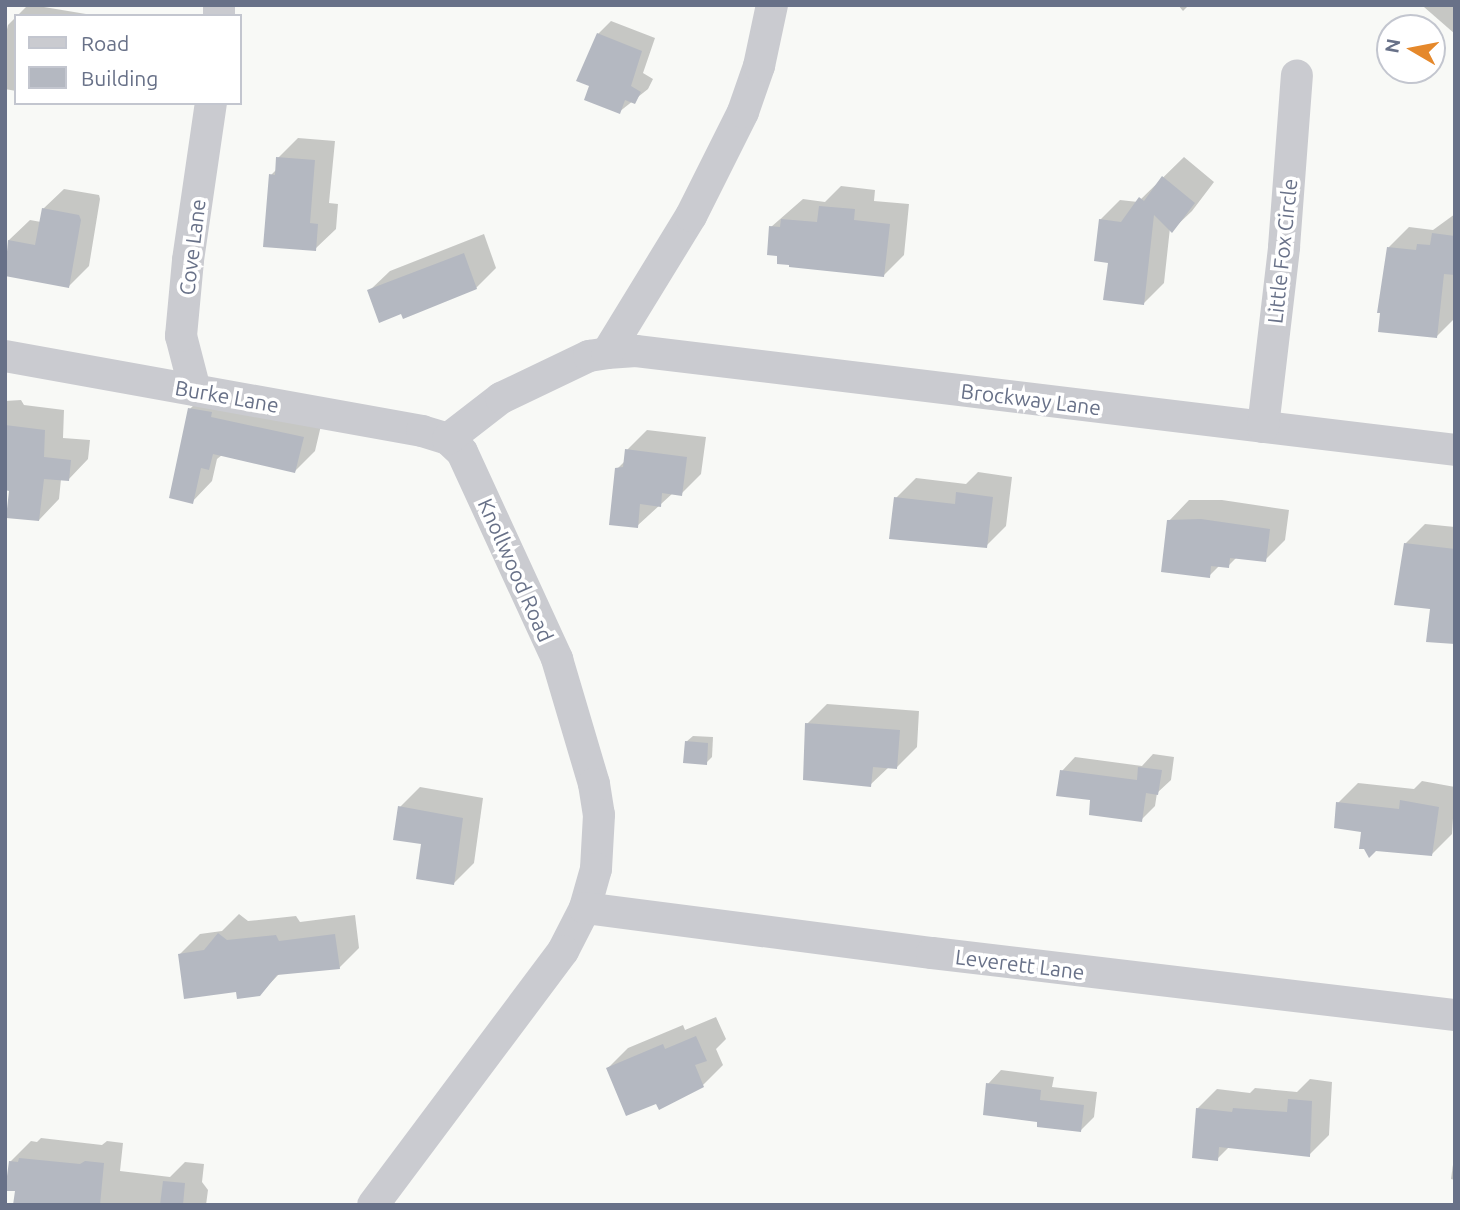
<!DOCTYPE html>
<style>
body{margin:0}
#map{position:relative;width:1460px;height:1210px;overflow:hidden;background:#f8f9f6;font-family:Ubuntu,sans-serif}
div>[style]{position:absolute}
.shadow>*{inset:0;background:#0003}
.building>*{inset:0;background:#b4b8c1}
.minor>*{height:32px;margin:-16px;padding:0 16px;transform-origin:16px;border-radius:16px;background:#cacbd0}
span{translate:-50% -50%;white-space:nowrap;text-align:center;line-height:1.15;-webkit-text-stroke:7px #fff;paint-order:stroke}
.street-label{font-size:21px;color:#687188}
.frame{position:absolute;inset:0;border:7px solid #687188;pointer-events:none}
.legend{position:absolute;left:14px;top:14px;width:228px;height:91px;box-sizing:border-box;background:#fff;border:2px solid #c3c6cf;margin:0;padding:9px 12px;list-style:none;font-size:21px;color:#687188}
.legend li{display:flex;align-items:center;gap:14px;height:35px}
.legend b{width:35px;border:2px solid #c3c6cf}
.north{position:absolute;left:1376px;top:14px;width:70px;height:70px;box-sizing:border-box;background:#fff;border:2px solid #c3c6cf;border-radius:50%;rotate:280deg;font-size:19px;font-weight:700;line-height:28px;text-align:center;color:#687188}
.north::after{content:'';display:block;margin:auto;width:24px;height:32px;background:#e5882b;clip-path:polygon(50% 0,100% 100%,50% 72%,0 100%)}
</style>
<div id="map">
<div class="shadow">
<i style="clip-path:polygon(28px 5px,32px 5px,98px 16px,17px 16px)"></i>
<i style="clip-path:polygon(1178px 5px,1189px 5px,1183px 11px)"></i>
<i style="clip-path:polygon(1426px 5px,1455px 5px,1455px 34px,1424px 7px)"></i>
<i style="clip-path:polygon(16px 17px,16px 91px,5px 89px,5px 38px,8px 25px)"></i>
<i style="clip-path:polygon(611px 21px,655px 38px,643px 73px,653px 79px,648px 89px,619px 112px,591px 85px,598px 34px)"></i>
<i style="clip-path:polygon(298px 138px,335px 141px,329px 203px,338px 204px,336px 229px,315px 249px,271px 175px,277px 169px,278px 158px)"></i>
<i style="clip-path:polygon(1184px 157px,1214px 182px,1192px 211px,1172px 230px,1170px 228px,1164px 283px,1144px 303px,1110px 261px,1100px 220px,1120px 200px,1138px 202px)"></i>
<i style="clip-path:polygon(841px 186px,875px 190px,874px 201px,909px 204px,904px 255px,884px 275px,771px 227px,803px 199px,825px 202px)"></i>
<i style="clip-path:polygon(64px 189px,99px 195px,100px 199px,89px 266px,69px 286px,5px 274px,9px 240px,30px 220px,41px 222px,43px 209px)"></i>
<i style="clip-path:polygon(1455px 214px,1455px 318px,1437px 336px,1382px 311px,1389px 247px,1409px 227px,1433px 230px)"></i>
<i style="clip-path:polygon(484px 234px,496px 268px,476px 288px,402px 312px,369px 291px,390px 271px)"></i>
<i style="clip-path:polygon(210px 388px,323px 417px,315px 451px,295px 471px,222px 455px,217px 459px,212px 481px,192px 502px,190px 409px)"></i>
<i style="clip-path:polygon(21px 400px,24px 405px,64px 410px,63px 438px,90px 440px,88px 459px,68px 480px,61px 479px,59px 499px,39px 520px,11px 489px,5px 488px,5px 401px)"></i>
<i style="clip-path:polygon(647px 430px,706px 437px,701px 474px,681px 494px,673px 493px,637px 526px,617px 469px,626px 460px,627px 450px)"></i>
<i style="clip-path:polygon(978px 472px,1012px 477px,1006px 526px,986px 546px,896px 498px,916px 478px,966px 484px)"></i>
<i style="clip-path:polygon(1189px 500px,1222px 500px,1289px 510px,1285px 540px,1265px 560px,1237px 557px,1228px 566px,1220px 565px,1209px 576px,1169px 521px)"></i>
<i style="clip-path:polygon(1425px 524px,1455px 527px,1455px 643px,1432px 608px,1405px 544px)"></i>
<i style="clip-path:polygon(827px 704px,919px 711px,917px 747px,897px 767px,889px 767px,870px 785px,807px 724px)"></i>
<i style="clip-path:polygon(693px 736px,713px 737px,712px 757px,706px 763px,686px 742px)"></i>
<i style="clip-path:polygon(1153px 754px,1174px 757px,1171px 780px,1157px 793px,1155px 806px,1141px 820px,1092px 799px,1062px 771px,1075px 757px,1142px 766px)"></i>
<i style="clip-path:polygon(1422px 781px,1455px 787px,1452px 834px,1432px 854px,1365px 848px,1363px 830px,1338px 803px,1358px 783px,1414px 789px)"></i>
<i style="clip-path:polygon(420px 787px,483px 798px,474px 863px,454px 883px,400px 807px)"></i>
<i style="clip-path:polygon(239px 914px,248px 921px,296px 916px,300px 922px,355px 915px,359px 948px,339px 968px,281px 972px,259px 995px,237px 990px,180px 954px,200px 934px,222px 931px)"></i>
<i style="clip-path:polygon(716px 1017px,726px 1039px,716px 1049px,723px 1065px,703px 1085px,657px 1101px,608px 1068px,628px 1048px,683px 1025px,685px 1030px)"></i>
<i style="clip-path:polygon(1001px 1070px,1054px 1077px,1052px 1087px,1097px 1092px,1094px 1117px,1081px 1130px,1039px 1120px,988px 1084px)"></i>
<i style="clip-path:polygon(1310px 1079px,1332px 1082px,1329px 1135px,1309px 1155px,1229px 1147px,1217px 1159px,1197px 1109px,1217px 1089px,1250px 1093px,1255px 1088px,1297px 1092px)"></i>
<i style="clip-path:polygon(41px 1138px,102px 1145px,107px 1141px,123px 1143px,120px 1171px,170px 1177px,185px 1162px,204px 1164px,202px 1182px,208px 1190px,206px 1205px,15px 1205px,17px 1190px,10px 1162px,31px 1141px,37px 1142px)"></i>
<i style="clip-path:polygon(1455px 1150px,1455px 1180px,1451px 1179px)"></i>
</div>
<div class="building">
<i style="clip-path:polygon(597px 33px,642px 51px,631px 86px,641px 92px,635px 104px,625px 100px,620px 114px,584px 100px,589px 86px,576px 81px)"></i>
<i style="clip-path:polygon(276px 157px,315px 160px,310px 223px,318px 224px,316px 251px,263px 247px,269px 174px,275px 175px)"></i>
<i style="clip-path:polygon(1162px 176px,1195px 203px,1172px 233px,1154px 215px,1144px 305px,1103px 300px,1108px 263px,1094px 261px,1099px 219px,1121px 222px,1139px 197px,1144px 201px)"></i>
<i style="clip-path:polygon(819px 206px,855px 209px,854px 220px,890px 224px,884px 277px,789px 267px,789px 265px,777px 264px,777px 256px,767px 255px,769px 226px,780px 227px,781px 219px,817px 222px)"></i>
<i style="clip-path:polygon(42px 208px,79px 215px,81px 220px,69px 288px,5px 276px,8px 240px,35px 245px)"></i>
<i style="clip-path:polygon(1432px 233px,1455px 236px,1455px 275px,1444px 274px,1437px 338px,1378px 332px,1380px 313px,1377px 313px,1387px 247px,1416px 250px,1417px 244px,1430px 245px)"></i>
<i style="clip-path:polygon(464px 253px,477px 289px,403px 319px,401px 314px,379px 323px,367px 290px)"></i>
<i style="clip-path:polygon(188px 408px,212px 412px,211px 417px,304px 437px,295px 473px,213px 454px,209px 470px,201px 468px,193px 504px,169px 498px)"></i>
<i style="clip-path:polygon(5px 425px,45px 430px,44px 457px,71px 460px,69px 481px,44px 479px,39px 521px,6px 518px,9px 491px,5px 490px)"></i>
<i style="clip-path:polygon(625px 449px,687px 457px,682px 496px,662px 493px,661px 507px,640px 504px,638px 528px,609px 525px,615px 468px,623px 467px)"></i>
<i style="clip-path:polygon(956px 492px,993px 497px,987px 548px,889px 539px,894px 497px,955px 504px)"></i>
<i style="clip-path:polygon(1201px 519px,1270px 529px,1266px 562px,1230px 558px,1229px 568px,1211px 566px,1210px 578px,1161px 572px,1167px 520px)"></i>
<i style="clip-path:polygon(1404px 543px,1455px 549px,1455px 644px,1426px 642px,1430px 609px,1394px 605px)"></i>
<i style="clip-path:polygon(805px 723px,900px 730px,897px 769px,873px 767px,871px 787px,803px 780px)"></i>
<i style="clip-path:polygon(685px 741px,708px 743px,707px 765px,683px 763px)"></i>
<i style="clip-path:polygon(1138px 767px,1162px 770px,1158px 795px,1146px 793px,1142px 822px,1089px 815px,1090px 800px,1056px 796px,1060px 770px,1137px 780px)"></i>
<i style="clip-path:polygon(1400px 800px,1439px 807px,1432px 856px,1376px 851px,1369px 858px,1364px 849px,1359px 849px,1361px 832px,1334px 828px,1336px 802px,1399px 809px)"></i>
<i style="clip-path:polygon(398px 806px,463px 818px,454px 885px,416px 879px,421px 844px,393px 840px)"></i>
<i style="clip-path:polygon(218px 933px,227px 940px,276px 935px,279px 941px,335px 934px,340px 969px,277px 975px,260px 996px,237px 999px,236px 992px,184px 999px,178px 954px,204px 950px)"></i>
<i style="clip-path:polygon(696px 1036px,707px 1061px,695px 1065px,704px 1087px,659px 1110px,656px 1104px,626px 1116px,606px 1068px,663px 1044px,665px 1049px)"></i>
<i style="clip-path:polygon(986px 1083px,1041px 1090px,1040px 1100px,1084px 1105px,1081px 1132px,1037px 1127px,1037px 1122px,983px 1115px)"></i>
<i style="clip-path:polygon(1288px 1099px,1312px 1101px,1310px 1157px,1219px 1147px,1218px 1161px,1192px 1158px,1196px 1108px,1232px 1112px,1233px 1108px,1287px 1112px)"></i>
<i style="clip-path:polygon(19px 1158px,80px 1164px,85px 1161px,104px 1163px,100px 1205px,13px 1205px,15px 1191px,5px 1191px,9px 1161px,18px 1162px)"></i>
<i style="clip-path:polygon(163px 1181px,185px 1183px,183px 1205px,160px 1205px)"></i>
</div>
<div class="minor">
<i style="left:219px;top:16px;width:11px;rotate:-90deg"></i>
<i style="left:607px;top:353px;width:29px;rotate:-4deg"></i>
<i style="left:636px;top:351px;width:825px;rotate:6.89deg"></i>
<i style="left:5px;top:356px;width:424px;rotate:10.2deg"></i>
<i style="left:422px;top:431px;width:27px;rotate:17deg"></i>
<i style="left:448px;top:439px;width:19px;rotate:43deg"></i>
<i style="left:462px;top:452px;width:228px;rotate:65.3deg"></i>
<i style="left:557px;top:659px;width:130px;rotate:73.5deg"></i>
<i style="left:594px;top:784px;width:31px;rotate:81deg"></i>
<i style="left:599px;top:815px;width:54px;rotate:93.2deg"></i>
<i style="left:596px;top:869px;width:41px;rotate:105.8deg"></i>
<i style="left:585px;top:908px;width:48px;rotate:117.1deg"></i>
<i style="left:563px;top:951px;width:317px;rotate:126.8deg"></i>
<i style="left:195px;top:390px;width:56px;rotate:-104.5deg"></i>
<i style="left:181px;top:336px;width:76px;rotate:-84.7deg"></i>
<i style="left:188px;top:260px;width:159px;rotate:-81.7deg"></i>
<i style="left:1263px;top:427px;width:181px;rotate:-83.3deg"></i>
<i style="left:1284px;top:247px;width:172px;rotate:-85.7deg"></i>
<i style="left:448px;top:439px;width:67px;rotate:-37.7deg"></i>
<i style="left:501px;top:398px;width:98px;rotate:-25.5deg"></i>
<i style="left:589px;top:356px;width:18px;rotate:-9deg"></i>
<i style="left:607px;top:353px;width:161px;rotate:-58.5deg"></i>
<i style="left:691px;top:216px;width:116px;rotate:-63.4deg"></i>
<i style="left:743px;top:112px;width:49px;rotate:-70.8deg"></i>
<i style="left:759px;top:66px;width:62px;rotate:-78deg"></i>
<i style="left:585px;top:908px;width:350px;rotate:7.4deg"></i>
<i style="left:932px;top:953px;width:527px;rotate:6.76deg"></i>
</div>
<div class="street-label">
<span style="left:192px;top:247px;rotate:-83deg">Cove Lane</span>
<span style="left:1282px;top:251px;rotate:-84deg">Little Fox Circle</span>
<span style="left:227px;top:396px;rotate:10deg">Burke Lane</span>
<span style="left:1031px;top:399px;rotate:7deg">Brockway Lane</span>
<span style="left:516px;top:570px;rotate:66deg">Knollwood Road</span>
<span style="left:1020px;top:964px;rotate:7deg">Leverett Lane</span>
</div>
<div class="frame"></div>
<ul class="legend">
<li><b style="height:9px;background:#cacbd0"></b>Road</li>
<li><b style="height:19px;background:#b4b8c1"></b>Building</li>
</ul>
<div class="north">N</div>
</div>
